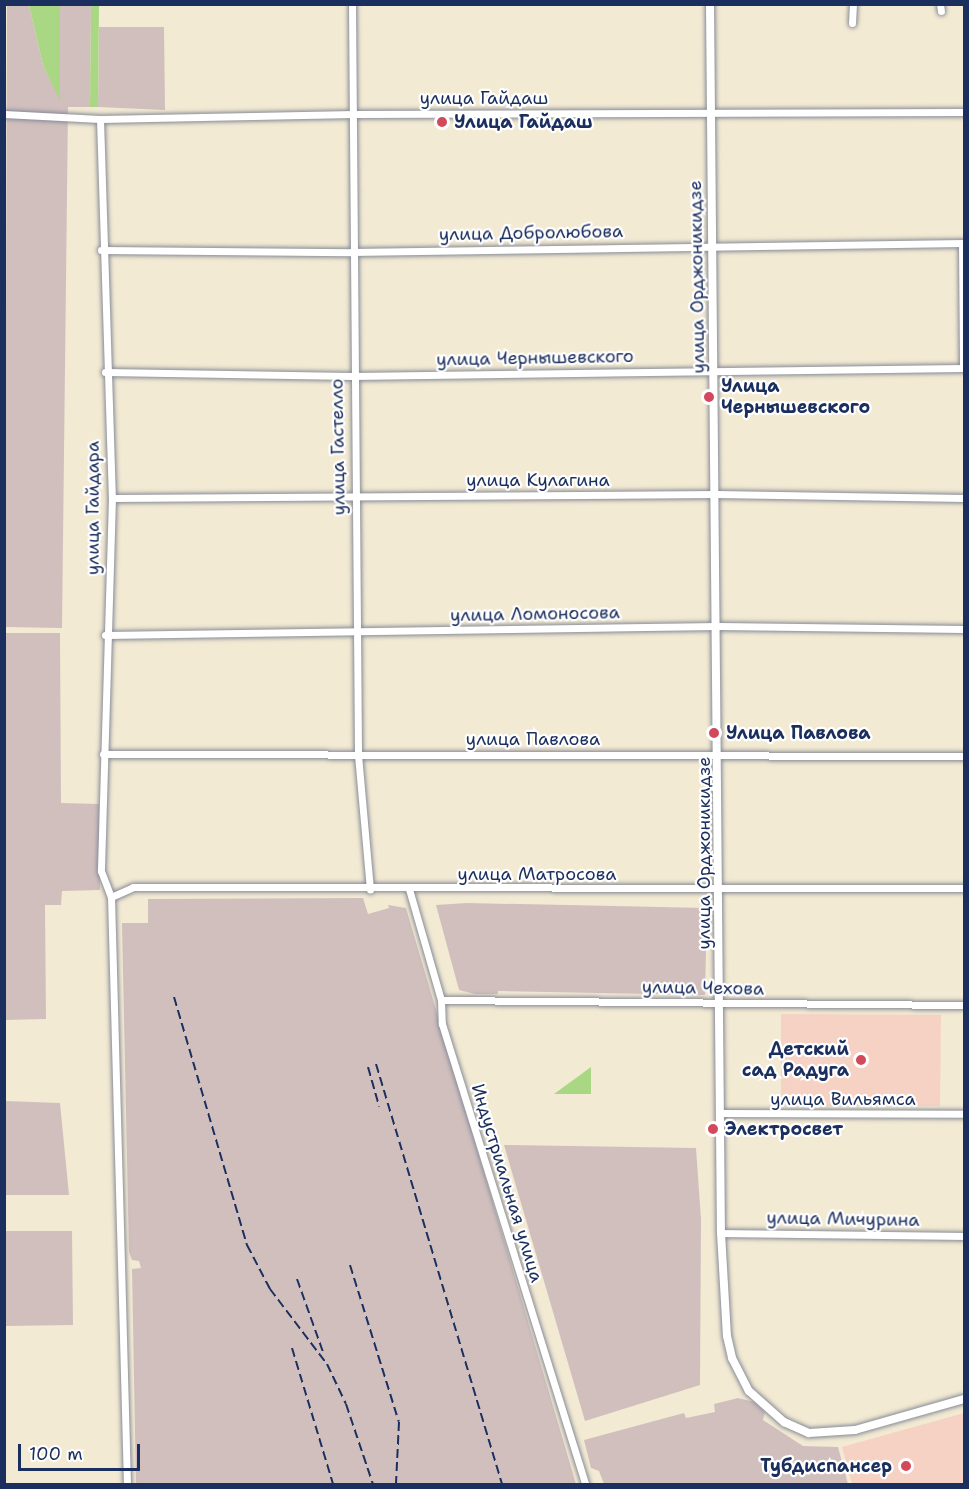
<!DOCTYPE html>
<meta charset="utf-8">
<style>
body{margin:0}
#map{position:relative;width:969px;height:1489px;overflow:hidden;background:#f3ead3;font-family:"Shantell Sans",sans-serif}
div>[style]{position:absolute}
.built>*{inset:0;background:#f6d2c4}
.industrial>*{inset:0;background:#d1bfbe}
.green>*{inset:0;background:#a9d784}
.roads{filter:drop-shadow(0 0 2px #878c98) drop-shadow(0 0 2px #878c98)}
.minor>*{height:7px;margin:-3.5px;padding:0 3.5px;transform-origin:3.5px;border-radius:3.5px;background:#fff}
.tertiary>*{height:8px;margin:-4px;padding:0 4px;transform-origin:4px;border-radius:4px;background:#fff}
.rail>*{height:2px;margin-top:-1px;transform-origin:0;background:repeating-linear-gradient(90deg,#1b2f5e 0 9px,transparent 0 13.5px)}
.dots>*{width:16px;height:16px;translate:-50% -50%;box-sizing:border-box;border:3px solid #fff;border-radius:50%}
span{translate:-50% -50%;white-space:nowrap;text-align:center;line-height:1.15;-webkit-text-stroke:4.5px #fff;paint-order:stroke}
.street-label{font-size:18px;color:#1b2f5e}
.poi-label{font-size:18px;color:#1b2f5e;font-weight:700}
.left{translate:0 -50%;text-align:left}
.right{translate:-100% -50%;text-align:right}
.frame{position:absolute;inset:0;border:6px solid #1b2f5e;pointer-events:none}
.scale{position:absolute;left:18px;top:1444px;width:122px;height:27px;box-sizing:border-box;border:3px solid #1b2f5e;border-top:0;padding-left:8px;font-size:18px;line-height:21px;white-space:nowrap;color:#1b2f5e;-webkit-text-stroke:4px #fff;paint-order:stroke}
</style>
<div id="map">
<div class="built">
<i style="clip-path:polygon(781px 1014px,941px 1015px,940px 1106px,781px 1106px)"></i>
<i style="clip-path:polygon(964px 1413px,964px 1484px,852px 1484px,842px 1447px)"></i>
</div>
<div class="industrial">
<i style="clip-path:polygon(7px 5px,29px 5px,43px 65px,60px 99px,60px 5px,91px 5px,90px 107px,68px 107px,62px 628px,5px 627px)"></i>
<i style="clip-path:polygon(99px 27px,164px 27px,165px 110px,98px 107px)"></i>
<i style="clip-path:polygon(4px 633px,60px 633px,61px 803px,99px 804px,100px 890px,62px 891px,61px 905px,45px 905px,46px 1019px,5px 1020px)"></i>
<i style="clip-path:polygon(363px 898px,368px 914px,389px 908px,388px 905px,406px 908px,576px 1484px,136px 1484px,132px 1269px,141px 1268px,139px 1261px,132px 1260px,129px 1252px,122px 923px,148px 923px,148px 899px)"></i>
<i style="clip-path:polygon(467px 903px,707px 908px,705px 995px,498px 991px,498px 994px,475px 994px,459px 990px,436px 905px)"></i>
<i style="clip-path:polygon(5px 1101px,60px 1103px,69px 1195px,5px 1195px)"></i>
<i style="clip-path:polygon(504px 1145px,696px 1148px,701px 1219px,700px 1385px,585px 1421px)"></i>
<i style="clip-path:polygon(5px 1231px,72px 1231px,73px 1325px,5px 1326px)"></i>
<i style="clip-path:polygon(738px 1398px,754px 1402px,765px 1412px,763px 1420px,803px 1446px,838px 1447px,848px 1484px,604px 1484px,599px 1471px,591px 1468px,584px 1440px,684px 1413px,686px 1418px,715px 1412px,714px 1404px)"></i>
</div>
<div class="green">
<i style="clip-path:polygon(29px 5px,60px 5px,60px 101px,43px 65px)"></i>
<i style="clip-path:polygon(91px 5px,99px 5px,98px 107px,90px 107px)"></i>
<i style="clip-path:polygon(591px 1067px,591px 1094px,554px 1094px)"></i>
</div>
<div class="roads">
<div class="minor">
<i style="left:352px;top:4px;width:751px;rotate:89.54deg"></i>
<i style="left:358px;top:755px;width:135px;rotate:84.9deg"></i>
<i style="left:940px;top:4px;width:7px;rotate:82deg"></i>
<i style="left:852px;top:23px;width:19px;rotate:-87deg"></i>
<i style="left:4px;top:114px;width:96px;rotate:3deg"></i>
<i style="left:100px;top:119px;width:254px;rotate:-1.1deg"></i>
<i style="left:354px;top:114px;width:610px;rotate:-0.19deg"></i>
<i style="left:100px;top:119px;width:379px;rotate:88.2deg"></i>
<i style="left:112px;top:498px;width:373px;rotate:91.7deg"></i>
<i style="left:101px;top:871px;width:28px;rotate:69deg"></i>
<i style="left:111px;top:897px;width:587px;rotate:88.44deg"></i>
<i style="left:962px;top:243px;width:125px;rotate:89.5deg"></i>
<i style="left:101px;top:250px;width:250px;rotate:0.5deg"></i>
<i style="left:351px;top:252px;width:613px;rotate:-0.84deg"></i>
<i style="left:105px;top:372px;width:247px;rotate:0.9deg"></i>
<i style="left:352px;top:376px;width:612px;rotate:-0.75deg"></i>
<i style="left:112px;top:498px;width:604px;rotate:-0.38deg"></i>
<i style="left:716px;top:494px;width:248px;rotate:0.9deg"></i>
<i style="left:105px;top:635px;width:613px;rotate:-0.84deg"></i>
<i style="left:718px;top:626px;width:246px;rotate:0.7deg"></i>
<i style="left:103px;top:754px;width:861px;rotate:0.13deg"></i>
<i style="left:409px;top:889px;width:116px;rotate:73.9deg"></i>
<i style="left:441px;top:1000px;width:24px;rotate:88deg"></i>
<i style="left:442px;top:1024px;width:482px;rotate:72.7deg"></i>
<i style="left:111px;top:897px;width:24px;rotate:-24deg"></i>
<i style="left:133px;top:887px;width:831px;rotate:0.07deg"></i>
<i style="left:441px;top:1000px;width:523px;rotate:0.55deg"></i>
<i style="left:721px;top:1113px;width:243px;rotate:0.2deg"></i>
<i style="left:721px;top:1233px;width:243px;rotate:0.7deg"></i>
</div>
<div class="tertiary">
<i style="left:710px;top:4px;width:1229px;rotate:89.49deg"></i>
<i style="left:721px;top:1233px;width:103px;rotate:86.7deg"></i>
<i style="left:727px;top:1336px;width:23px;rotate:77deg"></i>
<i style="left:732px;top:1358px;width:37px;rotate:63deg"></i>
<i style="left:749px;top:1391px;width:47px;rotate:41.5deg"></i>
<i style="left:784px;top:1422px;width:27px;rotate:24deg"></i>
<i style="left:809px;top:1433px;width:46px;rotate:-3.7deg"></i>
<i style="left:855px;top:1430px;width:113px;rotate:-15.9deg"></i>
</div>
</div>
<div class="rail">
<i style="left:174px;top:997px;width:259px;rotate:73.6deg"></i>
<i style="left:247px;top:1245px;width:50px;rotate:62.4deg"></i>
<i style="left:270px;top:1289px;width:94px;rotate:52.8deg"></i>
<i style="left:327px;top:1364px;width:44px;rotate:64.6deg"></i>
<i style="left:346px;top:1404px;width:84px;rotate:71.4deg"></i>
<i style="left:376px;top:1064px;width:438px;rotate:73.3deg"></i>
<i style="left:368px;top:1067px;width:41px;rotate:74.2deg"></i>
<i style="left:350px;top:1265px;width:164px;rotate:72.7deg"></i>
<i style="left:399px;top:1422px;width:62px;rotate:92.8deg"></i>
<i style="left:297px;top:1279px;width:77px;rotate:70.4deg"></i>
<i style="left:292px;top:1348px;width:142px;rotate:73.2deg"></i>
</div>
<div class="dots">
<i style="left:442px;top:122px;background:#d1495b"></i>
<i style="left:709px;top:397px;background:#d1495b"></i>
<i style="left:714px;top:733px;background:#d1495b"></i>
<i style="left:861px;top:1060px;background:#d1495b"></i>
<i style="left:713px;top:1129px;background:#d1495b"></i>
<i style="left:906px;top:1466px;background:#d1495b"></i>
</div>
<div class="street-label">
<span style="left:484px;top:98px">улица Гайдаш</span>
<span style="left:531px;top:233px;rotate:-1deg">улица Добролюбова</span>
<span style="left:697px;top:277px;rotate:-91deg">улица Орджоникидзе</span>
<span style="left:535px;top:358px;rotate:-1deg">улица Чернышевского</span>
<span style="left:338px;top:447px;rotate:-91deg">улица Гастелло</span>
<span style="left:538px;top:480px">улица Кулагина</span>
<span style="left:93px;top:508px;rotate:-90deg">улица Гайдара</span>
<span style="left:535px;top:614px;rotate:-1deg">улица Ломоносова</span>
<span style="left:533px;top:739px">улица Павлова</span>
<span style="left:704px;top:853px;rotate:-90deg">улица Орджоникидзе</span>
<span style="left:537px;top:874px">улица Матросова</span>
<span style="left:703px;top:988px;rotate:1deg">улица Чехова</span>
<span style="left:843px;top:1099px">улица Вильямса</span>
<span style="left:507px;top:1183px;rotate:73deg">Индустриальная улица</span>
<span style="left:843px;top:1219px;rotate:1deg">улица Мичурина</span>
</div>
<div class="poi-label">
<span class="left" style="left:454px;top:122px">Улица Гайдаш</span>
<span class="left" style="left:721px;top:397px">Улица<br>Чернышевского</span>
<span class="left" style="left:726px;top:733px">Улица Павлова</span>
<span class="right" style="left:849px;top:1060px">Детский<br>сад Радуга</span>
<span class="left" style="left:725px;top:1129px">Электросвет</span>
<span class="right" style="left:892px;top:1466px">Тубдиспансер</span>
</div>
<div class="frame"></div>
<div class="scale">100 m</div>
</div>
